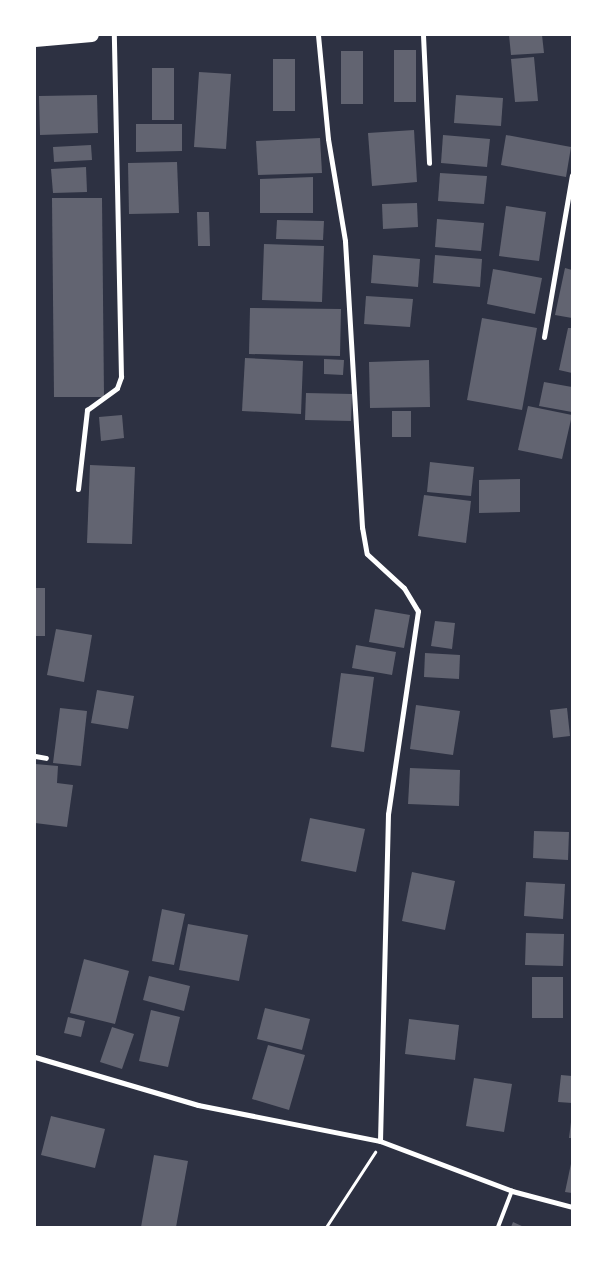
<!DOCTYPE html>
<style>
body{margin:0}
#map{position:relative;width:607px;height:1262px;overflow:hidden;background:#2d3142;font-family:"PT Sans Narrow",sans-serif}
div>[style]{position:absolute}
.building>*{inset:0;background:#626471}
.path>*{height:3px;margin:-1.5px;padding:0 1.5px;transform-origin:1.5px;border-radius:1.5px;background:#fff}
.service>*{height:4px;margin:-2px;padding:0 2px;transform-origin:2px;border-radius:2px;background:#fff}
.minor>*{height:5px;margin:-2.5px;padding:0 2.5px;transform-origin:2.5px;border-radius:2.5px;background:#fff}
.trunk>*{height:14px;margin:-7px;padding:0 7px;transform-origin:7px;border-radius:7px;background:#fff}
span{translate:-50% -50%;white-space:nowrap;text-align:center;line-height:1.15;-webkit-text-stroke:4px #fff;paint-order:stroke}
.frame{position:absolute;inset:0;border:36px solid #fff;pointer-events:none}
</style>
<div id="map">
<div class="building">
<i style="clip-path:polygon(509px 35px,542px 35px,544px 53px,511px 55px)"></i>
<i style="clip-path:polygon(394px 50px,416px 50px,416px 102px,394px 102px)"></i>
<i style="clip-path:polygon(341px 51px,363px 51px,363px 104px,341px 104px)"></i>
<i style="clip-path:polygon(534px 57px,538px 101px,515px 102px,511px 59px)"></i>
<i style="clip-path:polygon(273px 59px,295px 59px,295px 111px,273px 111px)"></i>
<i style="clip-path:polygon(152px 68px,174px 68px,174px 120px,152px 120px)"></i>
<i style="clip-path:polygon(199px 72px,231px 74px,226px 149px,194px 147px)"></i>
<i style="clip-path:polygon(97px 95px,98px 133px,40px 135px,39px 96px)"></i>
<i style="clip-path:polygon(456px 95px,503px 98px,501px 126px,454px 123px)"></i>
<i style="clip-path:polygon(136px 124px,182px 124px,182px 151px,136px 152px)"></i>
<i style="clip-path:polygon(414px 130px,417px 182px,372px 186px,368px 133px)"></i>
<i style="clip-path:polygon(443px 135px,490px 139px,487px 167px,441px 163px)"></i>
<i style="clip-path:polygon(506px 135px,571px 147px,566px 177px,501px 165px)"></i>
<i style="clip-path:polygon(320px 138px,322px 173px,258px 175px,256px 141px)"></i>
<i style="clip-path:polygon(91px 145px,92px 160px,54px 162px,53px 147px)"></i>
<i style="clip-path:polygon(177px 162px,179px 213px,129px 214px,128px 163px)"></i>
<i style="clip-path:polygon(86px 167px,87px 192px,53px 193px,51px 169px)"></i>
<i style="clip-path:polygon(440px 173px,487px 176px,484px 204px,438px 201px)"></i>
<i style="clip-path:polygon(313px 177px,313px 213px,260px 213px,260px 179px)"></i>
<i style="clip-path:polygon(52px 198px,102px 198px,104px 397px,54px 397px)"></i>
<i style="clip-path:polygon(417px 203px,418px 227px,383px 229px,382px 204px)"></i>
<i style="clip-path:polygon(506px 206px,546px 212px,539px 261px,499px 256px)"></i>
<i style="clip-path:polygon(197px 212px,209px 212px,210px 246px,198px 246px)"></i>
<i style="clip-path:polygon(437px 219px,484px 223px,481px 251px,435px 247px)"></i>
<i style="clip-path:polygon(277px 220px,324px 221px,323px 240px,276px 239px)"></i>
<i style="clip-path:polygon(264px 244px,324px 246px,322px 302px,262px 300px)"></i>
<i style="clip-path:polygon(373px 255px,420px 259px,418px 287px,371px 283px)"></i>
<i style="clip-path:polygon(435px 255px,482px 259px,480px 287px,433px 283px)"></i>
<i style="clip-path:polygon(565px 268px,572px 270px,572px 318px,555px 315px)"></i>
<i style="clip-path:polygon(493px 269px,542px 278px,535px 314px,487px 304px)"></i>
<i style="clip-path:polygon(366px 296px,413px 299px,410px 327px,364px 324px)"></i>
<i style="clip-path:polygon(250px 308px,341px 309px,340px 356px,249px 354px)"></i>
<i style="clip-path:polygon(482px 318px,537px 328px,522px 410px,467px 400px)"></i>
<i style="clip-path:polygon(568px 328px,572px 328px,572px 373px,559px 370px)"></i>
<i style="clip-path:polygon(245px 358px,303px 361px,301px 414px,242px 411px)"></i>
<i style="clip-path:polygon(324px 359px,344px 360px,343px 375px,324px 374px)"></i>
<i style="clip-path:polygon(429px 360px,430px 407px,370px 408px,369px 362px)"></i>
<i style="clip-path:polygon(544px 382px,572px 387px,572px 412px,539px 406px)"></i>
<i style="clip-path:polygon(306px 393px,352px 394px,351px 421px,305px 420px)"></i>
<i style="clip-path:polygon(528px 406px,572px 415px,562px 459px,518px 450px)"></i>
<i style="clip-path:polygon(392px 411px,411px 411px,411px 437px,392px 437px)"></i>
<i style="clip-path:polygon(122px 415px,124px 438px,101px 441px,99px 417px)"></i>
<i style="clip-path:polygon(430px 462px,474px 467px,471px 496px,427px 492px)"></i>
<i style="clip-path:polygon(90px 465px,135px 467px,132px 544px,87px 543px)"></i>
<i style="clip-path:polygon(520px 479px,520px 512px,479px 513px,479px 480px)"></i>
<i style="clip-path:polygon(424px 495px,471px 501px,466px 543px,418px 536px)"></i>
<i style="clip-path:polygon(35px 588px,45px 588px,45px 636px,35px 636px)"></i>
<i style="clip-path:polygon(375px 609px,410px 615px,404px 648px,369px 642px)"></i>
<i style="clip-path:polygon(435px 621px,455px 623px,452px 649px,431px 646px)"></i>
<i style="clip-path:polygon(56px 629px,92px 635px,84px 682px,47px 675px)"></i>
<i style="clip-path:polygon(356px 645px,396px 652px,392px 675px,352px 668px)"></i>
<i style="clip-path:polygon(425px 653px,460px 655px,459px 679px,424px 677px)"></i>
<i style="clip-path:polygon(341px 673px,374px 677px,364px 752px,331px 747px)"></i>
<i style="clip-path:polygon(97px 690px,134px 696px,128px 729px,91px 723px)"></i>
<i style="clip-path:polygon(416px 705px,460px 711px,453px 755px,410px 749px)"></i>
<i style="clip-path:polygon(60px 708px,87px 711px,81px 766px,53px 763px)"></i>
<i style="clip-path:polygon(567px 708px,570px 736px,553px 738px,550px 710px)"></i>
<i style="clip-path:polygon(35px 764px,58px 766px,57px 783px,73px 785px,67px 827px,35px 823px)"></i>
<i style="clip-path:polygon(410px 768px,460px 770px,459px 806px,408px 804px)"></i>
<i style="clip-path:polygon(310px 818px,365px 829px,356px 872px,301px 861px)"></i>
<i style="clip-path:polygon(534px 831px,569px 832px,568px 860px,533px 858px)"></i>
<i style="clip-path:polygon(412px 872px,455px 881px,445px 930px,402px 921px)"></i>
<i style="clip-path:polygon(526px 882px,565px 884px,563px 919px,524px 916px)"></i>
<i style="clip-path:polygon(162px 909px,185px 914px,174px 965px,152px 961px)"></i>
<i style="clip-path:polygon(188px 924px,248px 935px,239px 981px,179px 970px)"></i>
<i style="clip-path:polygon(526px 933px,564px 934px,563px 966px,525px 965px)"></i>
<i style="clip-path:polygon(84px 959px,129px 971px,115px 1024px,70px 1013px)"></i>
<i style="clip-path:polygon(149px 976px,190px 986px,184px 1011px,143px 1000px)"></i>
<i style="clip-path:polygon(532px 977px,563px 977px,563px 1018px,532px 1018px)"></i>
<i style="clip-path:polygon(265px 1008px,310px 1019px,302px 1050px,257px 1039px)"></i>
<i style="clip-path:polygon(151px 1010px,180px 1017px,168px 1067px,139px 1061px)"></i>
<i style="clip-path:polygon(68px 1017px,85px 1021px,81px 1037px,64px 1033px)"></i>
<i style="clip-path:polygon(409px 1019px,459px 1025px,455px 1060px,405px 1054px)"></i>
<i style="clip-path:polygon(112px 1027px,134px 1034px,122px 1069px,100px 1062px)"></i>
<i style="clip-path:polygon(268px 1045px,305px 1055px,289px 1110px,252px 1099px)"></i>
<i style="clip-path:polygon(561px 1075px,572px 1076px,572px 1103px,558px 1102px)"></i>
<i style="clip-path:polygon(474px 1078px,512px 1084px,504px 1132px,466px 1126px)"></i>
<i style="clip-path:polygon(51px 1116px,105px 1129px,95px 1168px,41px 1155px)"></i>
<i style="clip-path:polygon(571px 1122px,572px 1122px,572px 1138px,569px 1138px)"></i>
<i style="clip-path:polygon(154px 1155px,188px 1161px,176px 1227px,141px 1227px)"></i>
<i style="clip-path:polygon(572px 1159px,572px 1193px,565px 1192px)"></i>
<i style="clip-path:polygon(513px 1222px,524px 1227px,511px 1227px)"></i>
</div>
<div class="path">
<i style="left:326px;top:1227px;width:90px;rotate:-56.8deg"></i>
</div>
<div class="service">
<i style="left:498px;top:1227px;width:39px;rotate:-69deg"></i>
</div>
<div class="minor">
<i style="left:318px;top:35px;width:104px;rotate:84.5deg"></i>
<i style="left:328px;top:139px;width:103px;rotate:80.5deg"></i>
<i style="left:345px;top:241px;width:287px;rotate:86.6deg"></i>
<i style="left:362px;top:527px;width:27px;rotate:80deg"></i>
<i style="left:367px;top:554px;width:50px;rotate:42.6deg"></i>
<i style="left:404px;top:588px;width:27px;rotate:59deg"></i>
<i style="left:418px;top:611px;width:205px;rotate:98.4deg"></i>
<i style="left:388px;top:814px;width:327px;rotate:91.4deg"></i>
<i style="left:423px;top:35px;width:128px;rotate:87.3deg"></i>
<i style="left:544px;top:337px;width:164px;rotate:-80.2deg"></i>
<i style="left:78px;top:489px;width:80px;rotate:-83.5deg"></i>
<i style="left:87px;top:410px;width:37px;rotate:-36deg"></i>
<i style="left:117px;top:388px;width:12px;rotate:-70deg"></i>
<i style="left:121px;top:377px;width:342px;rotate:-91.2deg"></i>
<i style="left:35px;top:756px;width:11px;rotate:10deg"></i>
<i style="left:35px;top:1057px;width:170px;rotate:16.4deg"></i>
<i style="left:198px;top:1105px;width:186px;rotate:11.2deg"></i>
<i style="left:380px;top:1141px;width:141px;rotate:20.7deg"></i>
<i style="left:512px;top:1191px;width:62px;rotate:14.9deg"></i>
</div>
<div class="trunk">
<i style="left:35px;top:40px;width:57px;rotate:-5deg"></i>
</div>
<div class="frame"></div>
</div>
